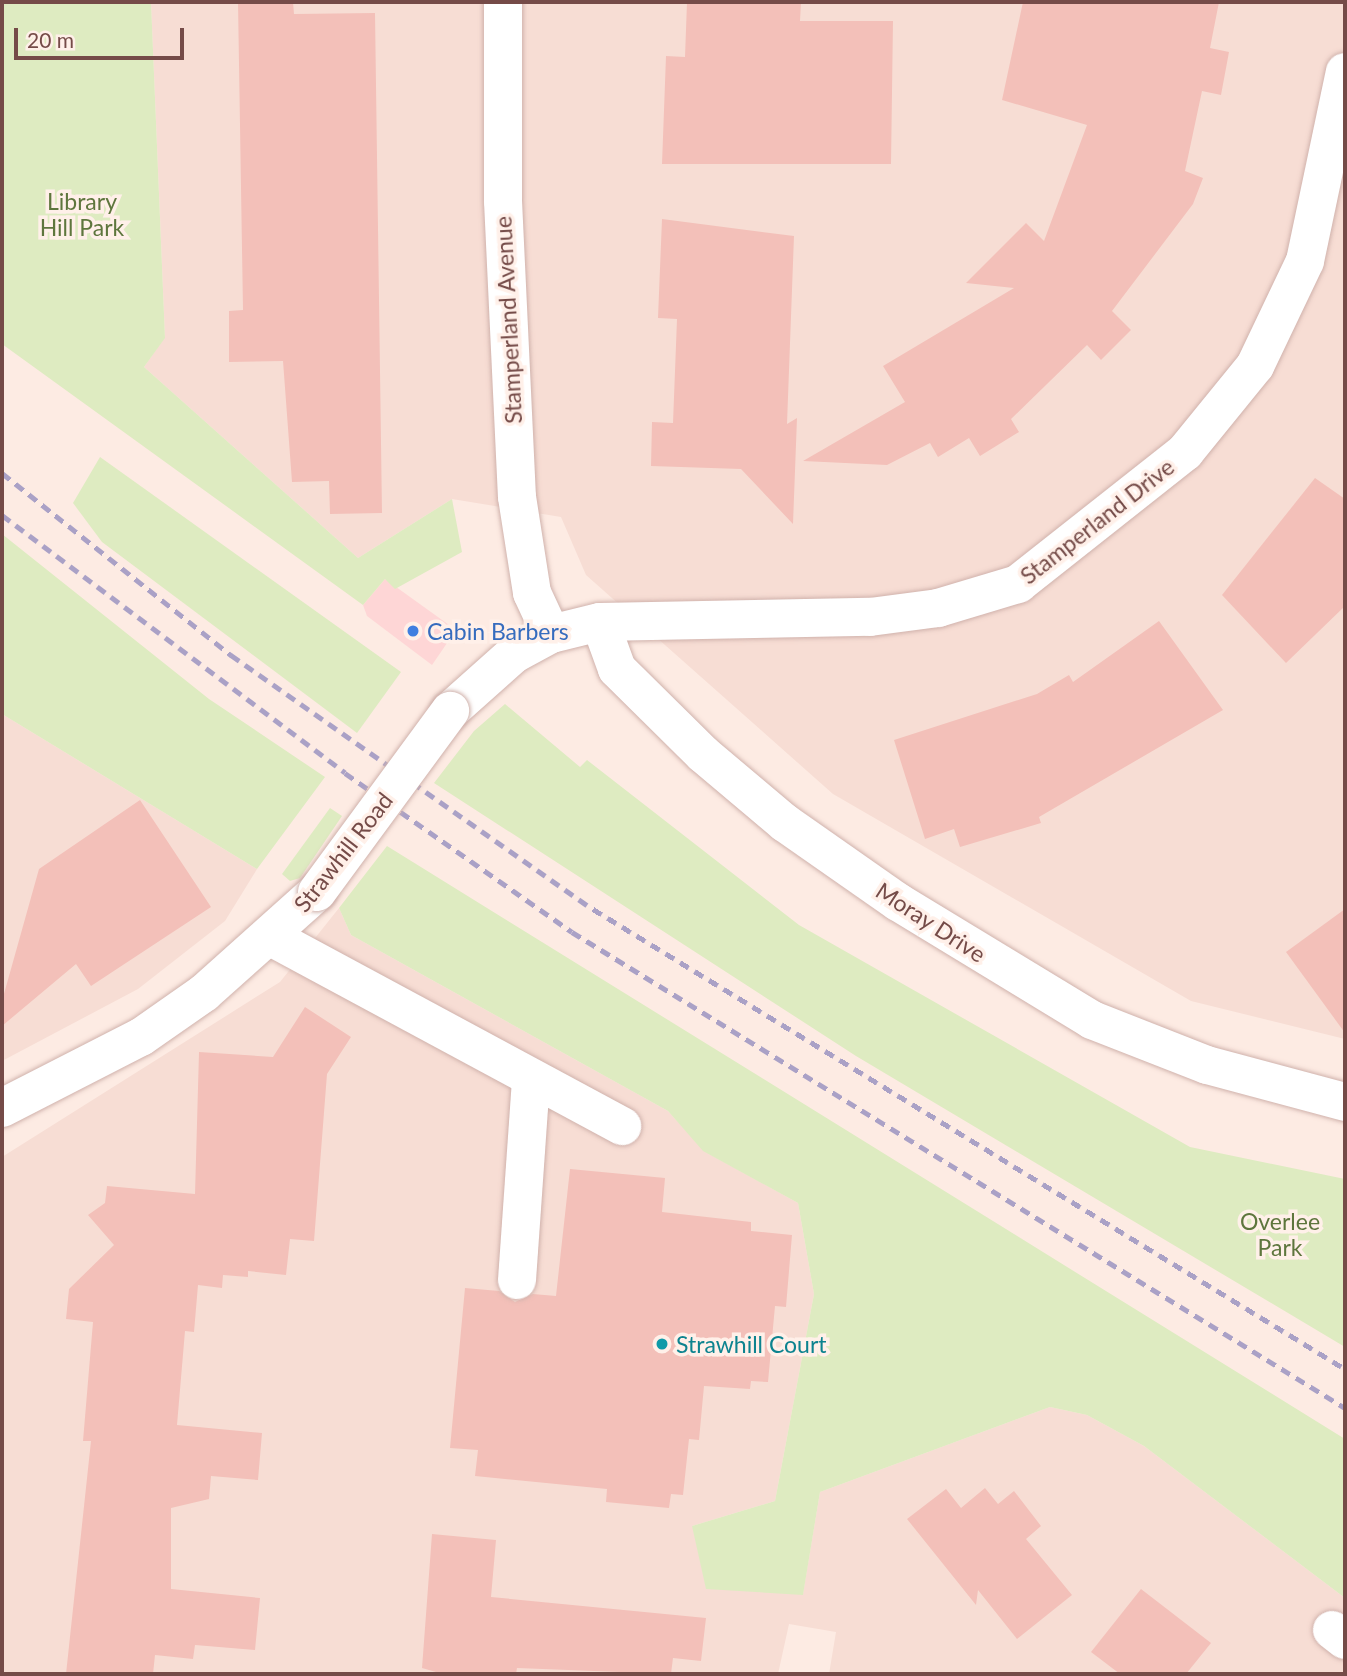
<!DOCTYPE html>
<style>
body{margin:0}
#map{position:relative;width:1347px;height:1676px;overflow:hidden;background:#fdebe3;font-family:Lato,sans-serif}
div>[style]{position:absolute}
.residential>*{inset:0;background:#f7ddd4}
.commercial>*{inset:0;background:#fed6d6}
.green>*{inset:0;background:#deebc1}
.building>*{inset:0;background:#f3c0b9}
.roads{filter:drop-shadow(0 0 2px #d0b2ac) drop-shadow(0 0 2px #d0b2ac)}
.street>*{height:38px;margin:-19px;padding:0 19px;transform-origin:19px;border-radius:19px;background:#fff}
.rail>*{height:5px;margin-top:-2.5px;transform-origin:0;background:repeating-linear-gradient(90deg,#aaa1c6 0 10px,transparent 0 17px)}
.bridges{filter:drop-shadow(0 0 2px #d0b2ac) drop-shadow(0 0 2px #d0b2ac)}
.street-bridge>*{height:38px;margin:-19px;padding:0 19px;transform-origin:19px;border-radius:19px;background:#fff}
.dots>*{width:19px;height:19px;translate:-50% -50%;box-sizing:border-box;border:4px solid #fff0e9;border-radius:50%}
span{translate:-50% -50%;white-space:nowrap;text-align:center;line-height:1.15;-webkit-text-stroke:7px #fff0e9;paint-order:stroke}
.park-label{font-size:23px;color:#5e763d}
.street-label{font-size:23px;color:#754b48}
.shop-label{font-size:23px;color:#366cbe}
.left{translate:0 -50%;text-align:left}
.culture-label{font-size:23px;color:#0d838f}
.frame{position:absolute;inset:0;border:4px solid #754b48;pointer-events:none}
.scale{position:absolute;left:14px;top:28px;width:170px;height:32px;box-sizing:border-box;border:4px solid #754b48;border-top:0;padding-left:9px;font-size:21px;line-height:24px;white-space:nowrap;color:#754b48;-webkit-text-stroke:5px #fff0e9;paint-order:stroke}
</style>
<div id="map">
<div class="residential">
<i style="clip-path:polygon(151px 2px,1345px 2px,1345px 1039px,1191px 1001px,833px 794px,586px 575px,561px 517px,452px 499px,358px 558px,144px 367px,165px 337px)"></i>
<i style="clip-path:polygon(2px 714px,257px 869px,225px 921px,138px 989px,2px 1061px)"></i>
<i style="clip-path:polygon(339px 908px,351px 935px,668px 1111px,704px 1151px,798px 1203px,814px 1294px,775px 1501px,692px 1526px,803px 1594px,820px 1492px,1050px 1407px,1087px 1415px,1144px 1446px,1345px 1598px,1345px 1674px,829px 1674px,836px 1632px,789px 1624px,778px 1674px,2px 1674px,2px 1157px,280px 982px)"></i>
</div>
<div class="commercial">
<i style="clip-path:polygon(385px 579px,456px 630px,432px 665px,367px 616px,363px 605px)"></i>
</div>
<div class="green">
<i style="clip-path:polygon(2px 2px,151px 2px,165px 338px,144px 367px,358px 558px,452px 499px,462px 552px,395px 589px,385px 579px,363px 605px,2px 344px)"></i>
<i style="clip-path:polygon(100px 457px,401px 672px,357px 733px,102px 542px,73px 503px)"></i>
<i style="clip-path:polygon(2px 534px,209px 699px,325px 777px,257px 869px,2px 714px)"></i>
<i style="clip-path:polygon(505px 704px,580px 767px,587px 760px,799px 925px,1190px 1147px,1345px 1179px,1345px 1347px,856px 1056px,434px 783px,474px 731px)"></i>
<i style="clip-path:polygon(330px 808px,342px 816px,300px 878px,290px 881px,282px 874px)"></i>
<i style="clip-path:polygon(387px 846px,1345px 1439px,1345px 1598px,1144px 1446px,1087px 1415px,1050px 1407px,820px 1492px,803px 1595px,706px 1589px,692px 1526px,775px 1501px,814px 1294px,798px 1203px,703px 1151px,668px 1111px,351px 935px,339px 908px)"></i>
</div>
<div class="building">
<i style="clip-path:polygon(238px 2px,293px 2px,294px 14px,375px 13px,382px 513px,330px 514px,329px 481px,292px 482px,283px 361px,229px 362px,229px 311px,243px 310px)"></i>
<i style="clip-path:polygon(687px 2px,801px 2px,800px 21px,893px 21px,891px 164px,662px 164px,666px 56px,685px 57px)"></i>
<i style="clip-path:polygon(1023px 2px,1219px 2px,1210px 48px,1229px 52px,1221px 95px,1202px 91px,1185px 171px,1203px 178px,1193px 204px,1112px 311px,1131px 330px,1101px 360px,1087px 345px,1011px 419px,1019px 432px,980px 456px,969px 438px,938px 457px,930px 443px,887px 465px,803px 461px,905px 402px,883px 366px,1014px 288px,966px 283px,1026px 223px,1044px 241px,1087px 125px,1002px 100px)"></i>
<i style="clip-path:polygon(662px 219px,794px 236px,787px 424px,797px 418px,793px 524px,741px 469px,651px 466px,652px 422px,673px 423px,677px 319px,658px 318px)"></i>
<i style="clip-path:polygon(1315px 478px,1345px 499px,1345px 606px,1286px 663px,1222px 595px)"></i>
<i style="clip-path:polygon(1159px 621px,1223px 710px,1039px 817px,1041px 823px,960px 847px,954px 829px,925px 839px,894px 740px,1037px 694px,1069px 675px,1073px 682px)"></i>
<i style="clip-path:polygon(140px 800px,211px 907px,91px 986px,76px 964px,2px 1026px,2px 1001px,39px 869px)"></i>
<i style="clip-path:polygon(1345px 909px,1345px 1033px,1286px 952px)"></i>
<i style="clip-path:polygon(305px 1007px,351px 1037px,327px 1074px,314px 1241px,290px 1239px,286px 1275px,248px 1271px,248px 1277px,223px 1275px,222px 1288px,198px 1285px,194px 1332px,185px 1331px,177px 1425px,262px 1433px,258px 1480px,211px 1476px,209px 1499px,171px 1508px,171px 1589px,260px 1598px,255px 1650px,195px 1645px,193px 1659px,155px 1655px,153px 1674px,66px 1674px,91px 1441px,83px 1441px,93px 1322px,66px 1319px,69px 1289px,114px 1245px,88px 1215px,105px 1203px,107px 1186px,195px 1194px,199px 1052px,273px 1057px)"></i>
<i style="clip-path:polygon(570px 1169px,665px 1178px,662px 1212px,751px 1222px,751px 1231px,792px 1235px,786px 1307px,775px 1306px,768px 1382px,751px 1381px,750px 1389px,704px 1386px,699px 1440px,689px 1439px,683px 1495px,671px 1494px,669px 1508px,606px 1502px,607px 1489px,475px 1476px,478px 1450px,450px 1448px,465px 1288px,499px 1291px,515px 1302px,533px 1294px,556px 1296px)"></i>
<i style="clip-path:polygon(985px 1488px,998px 1504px,1014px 1491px,1041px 1526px,1026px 1539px,1072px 1595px,1017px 1639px,978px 1590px,976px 1605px,907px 1519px,946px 1489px,961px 1508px)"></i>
<i style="clip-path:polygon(432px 1534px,496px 1540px,491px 1597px,706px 1618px,701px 1661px,673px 1658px,671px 1674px,517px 1668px,516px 1674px,443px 1674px,422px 1668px)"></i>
<i style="clip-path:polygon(1141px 1589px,1211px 1643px,1186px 1674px,1120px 1674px,1091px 1652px)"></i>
</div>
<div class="roads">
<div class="street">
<i style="left:503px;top:2px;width:199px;rotate:90deg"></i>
<i style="left:503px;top:201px;width:296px;rotate:87.3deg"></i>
<i style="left:517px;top:497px;width:97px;rotate:81.1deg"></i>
<i style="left:532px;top:593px;width:45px;rotate:65.1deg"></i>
<i style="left:600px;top:622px;width:50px;rotate:70.1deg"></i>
<i style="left:617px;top:669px;width:121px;rotate:44.7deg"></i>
<i style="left:703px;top:754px;width:107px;rotate:40.1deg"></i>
<i style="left:785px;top:823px;width:138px;rotate:35deg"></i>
<i style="left:898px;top:902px;width:227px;rotate:31.3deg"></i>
<i style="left:1092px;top:1020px;width:123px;rotate:21.4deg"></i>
<i style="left:1207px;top:1065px;width:143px;rotate:15deg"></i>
<i style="left:450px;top:711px;width:86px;rotate:-41.7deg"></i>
<i style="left:514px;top:654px;width:42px;rotate:-28.4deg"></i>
<i style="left:551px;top:634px;width:50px;rotate:-13.8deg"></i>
<i style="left:600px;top:622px;width:270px;rotate:-1.1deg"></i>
<i style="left:870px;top:617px;width:69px;rotate:-7.5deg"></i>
<i style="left:938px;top:608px;width:84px;rotate:-16.7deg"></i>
<i style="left:1018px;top:584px;width:213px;rotate:-38.3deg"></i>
<i style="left:1185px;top:452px;width:111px;rotate:-50.9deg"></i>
<i style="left:1255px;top:366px;width:116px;rotate:-64.5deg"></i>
<i style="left:1305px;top:261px;width:193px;rotate:-78.1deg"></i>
<i style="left:271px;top:937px;width:399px;rotate:28.3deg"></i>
<i style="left:2px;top:1108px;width:156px;rotate:-27.1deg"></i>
<i style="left:141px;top:1037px;width:77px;rotate:-34.9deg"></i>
<i style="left:204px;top:993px;width:152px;rotate:-41.8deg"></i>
<i style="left:517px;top:1280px;width:200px;rotate:-86deg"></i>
<i style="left:1332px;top:1630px;width:16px;rotate:38deg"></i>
</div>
</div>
<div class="rail">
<i style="left:2px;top:473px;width:293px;rotate:38.5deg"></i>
<i style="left:231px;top:655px;width:442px;rotate:35.1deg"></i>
<i style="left:593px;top:909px;width:882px;rotate:31.45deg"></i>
<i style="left:2px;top:515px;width:429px;rotate:36.9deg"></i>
<i style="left:345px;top:773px;width:277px;rotate:35deg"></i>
<i style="left:572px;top:932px;width:908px;rotate:31.62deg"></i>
</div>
<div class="bridges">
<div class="street-bridge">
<i style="left:317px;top:892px;width:225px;rotate:-53.7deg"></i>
</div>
</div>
<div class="dots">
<i style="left:413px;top:631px;background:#3f7fe0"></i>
<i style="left:662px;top:1344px;background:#0f9aa8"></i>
</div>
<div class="park-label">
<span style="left:82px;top:214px">Library<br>Hill Park</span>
<span style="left:1280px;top:1234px">Overlee<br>Park</span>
</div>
<div class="street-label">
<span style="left:508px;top:320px;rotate:-93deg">Stamperland Avenue</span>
<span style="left:1097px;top:521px;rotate:-38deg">Stamperland Drive</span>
<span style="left:343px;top:852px;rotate:-52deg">Strawhill Road</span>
<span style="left:931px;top:922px;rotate:33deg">Moray Drive</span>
</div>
<div class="shop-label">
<span class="left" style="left:427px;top:631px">Cabin Barbers</span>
</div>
<div class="culture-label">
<span class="left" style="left:676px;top:1344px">Strawhill Court</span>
</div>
<div class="frame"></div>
<div class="scale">20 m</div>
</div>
